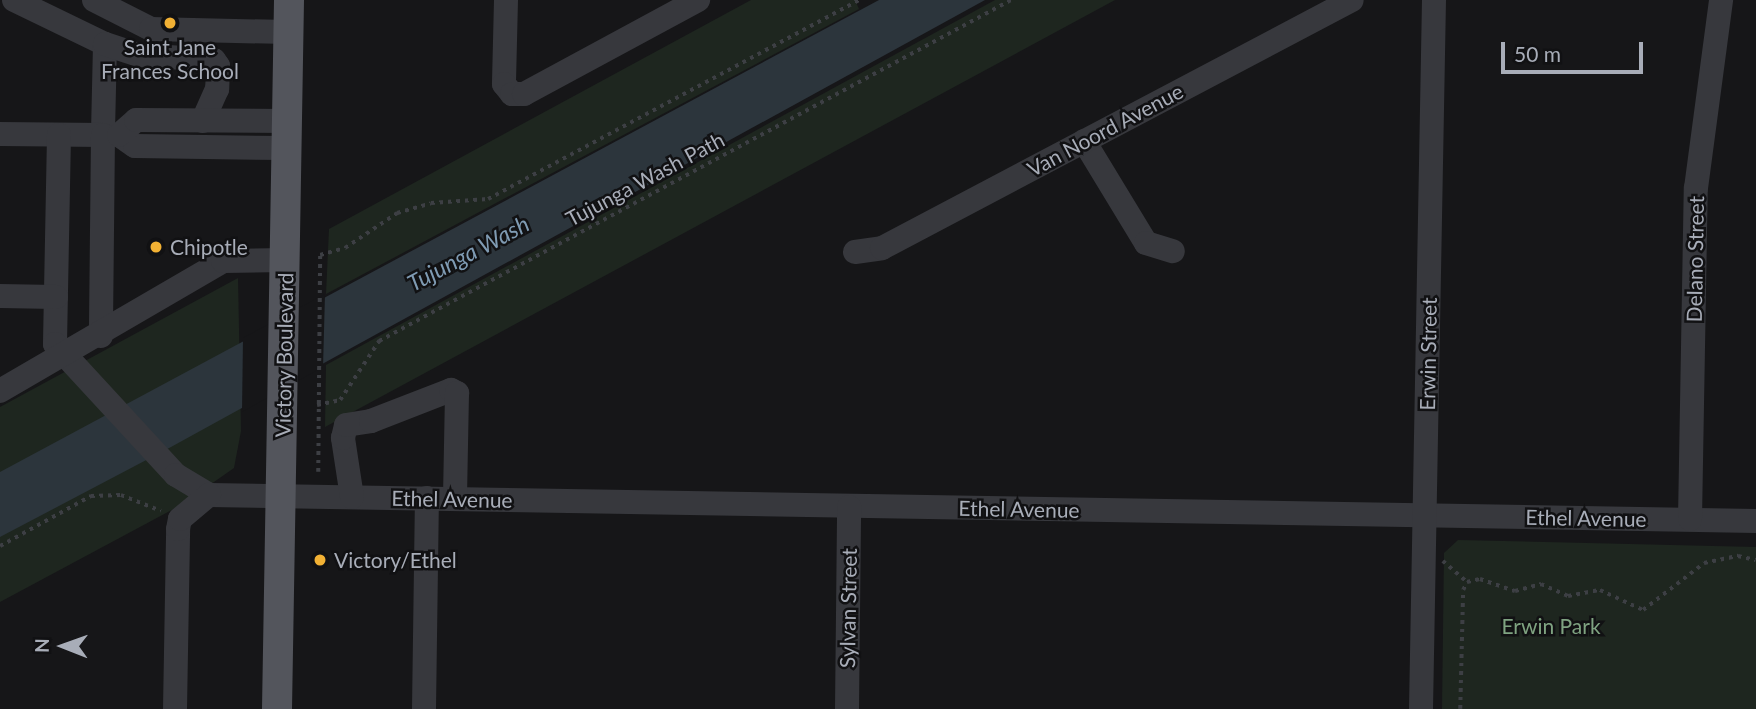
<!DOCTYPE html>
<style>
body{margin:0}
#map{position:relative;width:1756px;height:709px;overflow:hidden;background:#161618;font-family:Lato,sans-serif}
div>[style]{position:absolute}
.green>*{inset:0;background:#1e261f}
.water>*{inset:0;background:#2c353c}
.pier>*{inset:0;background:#161618}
.path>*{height:3.5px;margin-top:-1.75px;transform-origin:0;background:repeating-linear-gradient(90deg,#3d3f44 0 3.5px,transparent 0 8.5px)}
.minor>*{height:24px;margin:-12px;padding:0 12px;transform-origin:12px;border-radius:12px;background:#37383d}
.major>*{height:30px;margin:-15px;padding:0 15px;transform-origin:15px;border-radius:15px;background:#53555c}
.dots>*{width:19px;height:19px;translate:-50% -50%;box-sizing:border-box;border:4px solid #111113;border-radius:50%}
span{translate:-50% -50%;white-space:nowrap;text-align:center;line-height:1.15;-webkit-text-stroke:5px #111113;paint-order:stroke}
.poi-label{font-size:21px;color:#a8adb8}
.left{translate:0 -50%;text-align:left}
.street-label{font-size:21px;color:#a8adb8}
.park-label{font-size:21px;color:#7fa381}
.water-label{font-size:23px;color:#7f9bb3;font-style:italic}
.north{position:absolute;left:28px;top:611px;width:70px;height:70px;-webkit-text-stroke:5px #111113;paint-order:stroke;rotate:271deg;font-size:19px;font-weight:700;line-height:28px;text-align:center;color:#a8adb8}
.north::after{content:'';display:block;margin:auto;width:24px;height:32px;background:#a8adb8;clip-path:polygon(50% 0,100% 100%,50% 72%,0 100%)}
.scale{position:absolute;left:1501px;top:42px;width:142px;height:32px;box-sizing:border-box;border:4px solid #a8adb8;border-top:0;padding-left:9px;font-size:21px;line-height:24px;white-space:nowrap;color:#a8adb8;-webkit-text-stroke:5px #111113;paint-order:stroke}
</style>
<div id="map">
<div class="green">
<i style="clip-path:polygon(751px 0,855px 0,859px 9px,326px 294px,329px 229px)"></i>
<i style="clip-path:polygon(995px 0,1115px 0,325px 427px,326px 365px)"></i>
<i style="clip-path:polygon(238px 278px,241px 431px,234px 468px,181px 505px,0 602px,0 407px)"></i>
<i style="clip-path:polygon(1458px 540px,1756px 547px,1756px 709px,1442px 709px,1444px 553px)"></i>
</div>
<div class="water">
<i style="clip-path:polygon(879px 0,985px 0,171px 447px,0 537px,0 472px)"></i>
</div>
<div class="pier">
<i style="clip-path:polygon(325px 294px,323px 367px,242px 412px,243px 338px)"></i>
</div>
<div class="path">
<i style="left:317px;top:405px;width:24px;rotate:-12deg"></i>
<i style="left:340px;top:400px;width:71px;rotate:-56.5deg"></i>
<i style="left:379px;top:341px;width:718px;rotate:-28.35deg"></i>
<i style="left:318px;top:472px;width:217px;rotate:-89.5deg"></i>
<i style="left:320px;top:255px;width:26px;rotate:-16deg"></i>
<i style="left:345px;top:248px;width:63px;rotate:-33.9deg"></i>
<i style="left:397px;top:213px;width:35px;rotate:-16deg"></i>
<i style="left:431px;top:203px;width:57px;rotate:-4deg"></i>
<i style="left:488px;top:199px;width:421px;rotate:-28.2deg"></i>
<i style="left:0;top:546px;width:104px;rotate:-28.8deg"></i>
<i style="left:91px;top:496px;width:30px;rotate:-2deg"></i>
<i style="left:121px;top:495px;width:43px;rotate:21.8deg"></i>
<i style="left:1443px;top:561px;width:32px;rotate:41deg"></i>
<i style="left:1460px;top:709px;width:119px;rotate:-88.6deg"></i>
<i style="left:1463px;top:590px;width:9px;rotate:-63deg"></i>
<i style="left:1467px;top:582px;width:13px;rotate:-13deg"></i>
<i style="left:1480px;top:579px;width:37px;rotate:19deg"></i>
<i style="left:1515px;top:591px;width:27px;rotate:-15deg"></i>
<i style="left:1541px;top:584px;width:30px;rotate:24deg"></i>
<i style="left:1568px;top:596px;width:33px;rotate:-11deg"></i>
<i style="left:1600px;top:590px;width:47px;rotate:24.9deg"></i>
<i style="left:1643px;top:610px;width:77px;rotate:-37.6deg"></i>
<i style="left:1704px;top:563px;width:35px;rotate:-12deg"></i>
<i style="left:1738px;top:556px;width:18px;rotate:13deg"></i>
</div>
<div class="minor">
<i style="left:14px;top:0;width:101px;rotate:25.8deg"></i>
<i style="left:105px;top:44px;width:91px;rotate:91.3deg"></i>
<i style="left:103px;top:135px;width:16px"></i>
<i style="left:119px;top:135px;width:19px;rotate:35deg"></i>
<i style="left:135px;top:146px;width:152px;rotate:0.8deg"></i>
<i style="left:94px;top:0;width:64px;rotate:27deg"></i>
<i style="left:151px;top:29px;width:137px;rotate:1.3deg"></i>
<i style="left:506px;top:0;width:84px;rotate:91.4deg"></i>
<i style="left:504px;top:84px;width:13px;rotate:51deg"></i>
<i style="left:512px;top:94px;width:12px"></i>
<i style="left:524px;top:94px;width:198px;rotate:-28.4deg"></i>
<i style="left:105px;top:44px;width:35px;rotate:18deg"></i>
<i style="left:138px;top:55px;width:76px;rotate:3.8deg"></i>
<i style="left:214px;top:60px;width:7px;rotate:56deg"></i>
<i style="left:218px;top:66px;width:23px;rotate:92deg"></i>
<i style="left:217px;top:89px;width:35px;rotate:114deg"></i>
<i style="left:0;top:134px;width:103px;rotate:0.6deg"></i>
<i style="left:103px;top:135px;width:201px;rotate:90.6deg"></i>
<i style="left:59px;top:135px;width:209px;rotate:91.1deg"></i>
<i style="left:55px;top:344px;width:178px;rotate:47.3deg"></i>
<i style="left:176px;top:475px;width:39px;rotate:31deg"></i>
<i style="left:209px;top:495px;width:1547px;rotate:0.96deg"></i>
<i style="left:119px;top:135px;width:23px;rotate:-41deg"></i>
<i style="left:136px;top:120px;width:151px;rotate:0.4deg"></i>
<i style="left:1084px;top:141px;width:119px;rotate:58.7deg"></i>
<i style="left:1146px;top:243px;width:28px;rotate:17deg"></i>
<i style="left:855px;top:252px;width:27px;rotate:-8deg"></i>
<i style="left:882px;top:248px;width:531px;rotate:-27.82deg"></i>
<i style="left:0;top:296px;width:56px;rotate:1deg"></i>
<i style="left:0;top:391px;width:258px;rotate:-30.2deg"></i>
<i style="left:223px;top:261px;width:62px;rotate:-0.9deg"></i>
<i style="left:352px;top:497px;width:60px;rotate:-98.7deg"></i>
<i style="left:343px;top:438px;width:13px;rotate:-77deg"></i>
<i style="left:346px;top:425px;width:25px;rotate:-9deg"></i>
<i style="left:371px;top:421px;width:86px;rotate:-21.2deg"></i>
<i style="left:451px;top:390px;width:7px;rotate:27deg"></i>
<i style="left:457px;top:393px;width:106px;rotate:91.1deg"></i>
<i style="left:1690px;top:519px;width:331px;rotate:-89deg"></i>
<i style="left:1696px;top:188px;width:190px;rotate:-82.4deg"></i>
<i style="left:175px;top:709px;width:180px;rotate:-89deg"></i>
<i style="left:178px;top:529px;width:10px;rotate:-79deg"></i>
<i style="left:180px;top:519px;width:38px;rotate:-40deg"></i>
<i style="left:424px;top:709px;width:211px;rotate:-89.2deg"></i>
<i style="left:847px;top:709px;width:202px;rotate:-89.4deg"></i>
<i style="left:1421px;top:709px;width:709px;rotate:-88.95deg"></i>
</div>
<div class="major">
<i style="left:277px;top:709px;width:709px;rotate:-89.03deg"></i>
</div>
<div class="dots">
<i style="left:170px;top:23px;background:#f2b134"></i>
<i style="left:156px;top:247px;background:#f2b134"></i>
<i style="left:320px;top:560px;background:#f2b134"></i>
</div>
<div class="poi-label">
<span style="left:170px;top:59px">Saint Jane<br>Frances School</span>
<span class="left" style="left:170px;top:247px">Chipotle</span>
<span class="left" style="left:334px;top:560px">Victory/Ethel</span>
</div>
<div class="street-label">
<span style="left:1105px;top:130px;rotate:-28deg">Van Noord Avenue</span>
<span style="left:645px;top:179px;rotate:-28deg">Tujunga Wash Path</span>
<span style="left:1695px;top:259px;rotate:-89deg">Delano Street</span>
<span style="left:1428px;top:354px;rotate:-89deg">Erwin Street</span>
<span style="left:284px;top:355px;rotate:-89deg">Victory Boulevard</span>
<span style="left:452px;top:499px;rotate:1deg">Ethel Avenue</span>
<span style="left:1019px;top:509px;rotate:1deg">Ethel Avenue</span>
<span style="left:1586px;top:518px;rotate:1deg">Ethel Avenue</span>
<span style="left:848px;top:608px;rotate:-89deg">Sylvan Street</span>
</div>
<div class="park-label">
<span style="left:1551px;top:626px">Erwin Park</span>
</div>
<div class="water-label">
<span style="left:468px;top:253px;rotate:-28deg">Tujunga Wash</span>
</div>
<div class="north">N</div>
<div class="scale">50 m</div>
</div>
